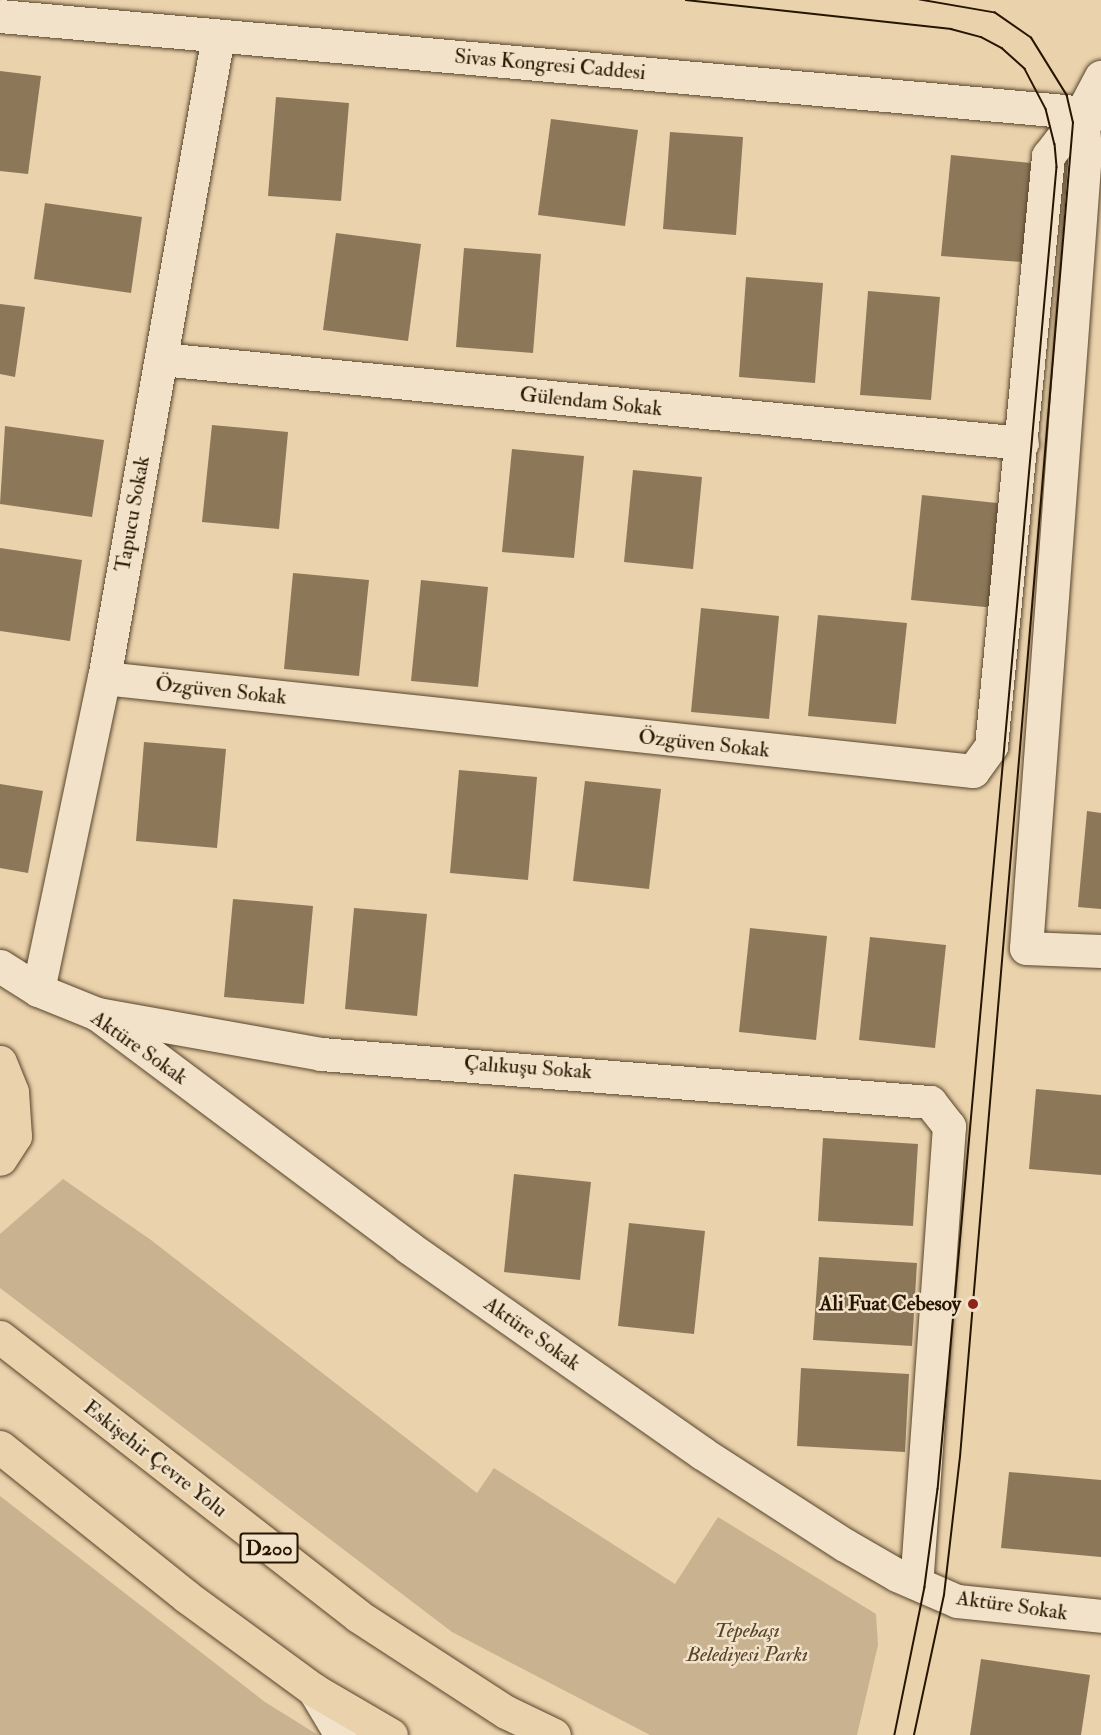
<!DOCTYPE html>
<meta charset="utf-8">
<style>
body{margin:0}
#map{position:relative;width:1101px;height:1735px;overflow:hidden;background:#ead2ac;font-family:"IM FELL Double Pica",serif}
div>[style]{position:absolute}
.green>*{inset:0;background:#c9b28f}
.building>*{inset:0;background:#8c7759}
.roads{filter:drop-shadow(0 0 2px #57442b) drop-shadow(0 0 2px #57442b)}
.minor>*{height:33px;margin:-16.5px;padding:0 16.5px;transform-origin:16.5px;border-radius:16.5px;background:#f1e2c9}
.highway>*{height:33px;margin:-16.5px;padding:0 16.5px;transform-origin:16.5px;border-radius:16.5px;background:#ead2ac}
.tram>*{height:1.5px;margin:-0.75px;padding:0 0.75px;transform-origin:0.75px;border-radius:0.75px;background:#261500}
.dots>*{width:16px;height:16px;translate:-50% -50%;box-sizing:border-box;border:3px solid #f1e2c9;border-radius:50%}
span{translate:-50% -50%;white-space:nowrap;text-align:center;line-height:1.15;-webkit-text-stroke:5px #f1e2c9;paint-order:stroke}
.shield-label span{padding:2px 4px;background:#f1e2c9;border:2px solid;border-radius:4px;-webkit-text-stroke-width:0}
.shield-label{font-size:20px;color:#261500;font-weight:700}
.street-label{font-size:21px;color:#261500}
.poi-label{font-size:21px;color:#261500;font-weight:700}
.right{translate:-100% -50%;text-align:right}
.park-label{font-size:21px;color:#57442b;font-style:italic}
</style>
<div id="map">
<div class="green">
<i style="clip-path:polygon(63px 1179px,151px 1240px,477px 1493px,494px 1468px,675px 1584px,718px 1517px,876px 1614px,878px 1645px,857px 1735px,650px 1735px,452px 1632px,0 1288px,0 1234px)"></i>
<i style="clip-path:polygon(0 1496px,265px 1702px,318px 1735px,0 1735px)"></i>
</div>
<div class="building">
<i style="clip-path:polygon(0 71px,41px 76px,28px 174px,0 171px)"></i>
<i style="clip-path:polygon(276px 97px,349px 103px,341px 201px,268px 196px)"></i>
<i style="clip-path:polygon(551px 119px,638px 130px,625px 226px,538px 215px)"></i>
<i style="clip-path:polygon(670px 132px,743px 137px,736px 235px,663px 229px)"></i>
<i style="clip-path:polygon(951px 155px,1031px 163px,1022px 262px,941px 256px)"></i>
<i style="clip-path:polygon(45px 203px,142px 217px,131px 293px,34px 279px)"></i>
<i style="clip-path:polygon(336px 233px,421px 244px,408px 341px,323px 330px)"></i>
<i style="clip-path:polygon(464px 248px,541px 254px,533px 353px,456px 347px)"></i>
<i style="clip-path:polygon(746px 277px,823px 283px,815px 383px,739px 377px)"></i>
<i style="clip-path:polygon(868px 291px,940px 297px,931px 400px,860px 395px)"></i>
<i style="clip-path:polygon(0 304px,25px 307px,15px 377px,0 374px)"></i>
<i style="clip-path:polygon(212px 425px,288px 432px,279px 529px,202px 522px)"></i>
<i style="clip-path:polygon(5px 426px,104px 440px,92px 517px,0 504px)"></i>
<i style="clip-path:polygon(512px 449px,584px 456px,574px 558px,502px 552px)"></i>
<i style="clip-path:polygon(633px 470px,702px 477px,693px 569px,624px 562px)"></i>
<i style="clip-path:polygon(922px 495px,1006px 504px,996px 608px,911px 600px)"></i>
<i style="clip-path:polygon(0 548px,82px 560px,70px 641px,0 631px)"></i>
<i style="clip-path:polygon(293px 573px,369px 580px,359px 676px,284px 669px)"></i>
<i style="clip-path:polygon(421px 580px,488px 587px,478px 687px,411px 681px)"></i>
<i style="clip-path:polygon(701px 608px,779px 616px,769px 719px,691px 712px)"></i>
<i style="clip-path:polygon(818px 615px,907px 623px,896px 724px,808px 716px)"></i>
<i style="clip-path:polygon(144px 742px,226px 749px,217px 848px,136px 841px)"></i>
<i style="clip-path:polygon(459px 770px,537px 777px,528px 880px,450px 873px)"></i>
<i style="clip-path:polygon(585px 781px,661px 789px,649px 889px,573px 881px)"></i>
<i style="clip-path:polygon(0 784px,43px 791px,28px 873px,0 868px)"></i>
<i style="clip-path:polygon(1087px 811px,1101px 813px,1101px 909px,1078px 907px)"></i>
<i style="clip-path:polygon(233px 899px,313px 906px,304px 1004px,224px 997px)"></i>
<i style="clip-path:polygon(354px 908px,427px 914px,417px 1016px,345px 1009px)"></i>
<i style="clip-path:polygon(750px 928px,827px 936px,816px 1040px,739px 1032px)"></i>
<i style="clip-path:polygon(870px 937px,946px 945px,935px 1048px,859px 1040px)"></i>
<i style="clip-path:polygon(1036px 1089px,1101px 1095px,1101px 1175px,1029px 1169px)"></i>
<i style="clip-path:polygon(823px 1138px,918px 1144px,913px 1226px,818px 1221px)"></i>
<i style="clip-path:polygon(514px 1174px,591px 1182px,580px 1280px,504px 1272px)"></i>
<i style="clip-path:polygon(629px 1223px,705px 1231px,694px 1334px,618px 1326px)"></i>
<i style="clip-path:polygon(819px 1257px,917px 1263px,912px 1346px,813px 1340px)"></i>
<i style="clip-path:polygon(801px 1368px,909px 1374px,905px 1452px,797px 1446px)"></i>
<i style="clip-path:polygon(1009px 1472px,1101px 1480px,1101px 1557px,1001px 1548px)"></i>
<i style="clip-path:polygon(981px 1659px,1090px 1675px,1081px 1735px,970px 1735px)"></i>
</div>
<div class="roads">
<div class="minor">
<i style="left:0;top:16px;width:1102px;rotate:5.1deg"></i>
<i style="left:1082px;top:112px;width:40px;rotate:85.7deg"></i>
<i style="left:1085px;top:152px;width:798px;rotate:94.24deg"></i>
<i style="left:1026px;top:948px;width:75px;rotate:2.3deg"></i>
<i style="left:161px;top:359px;width:865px;rotate:5.57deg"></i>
<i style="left:104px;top:678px;width:874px;rotate:6.11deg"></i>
<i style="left:973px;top:771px;width:31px;rotate:-54deg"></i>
<i style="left:991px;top:746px;width:593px;rotate:-84.48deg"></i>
<i style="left:1048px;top:156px;width:56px;rotate:-52.3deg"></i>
<i style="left:1082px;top:112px;width:40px;rotate:-62deg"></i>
<i style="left:0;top:966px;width:45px;rotate:32.3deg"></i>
<i style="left:38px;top:990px;width:64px;rotate:22.1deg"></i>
<i style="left:97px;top:1014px;width:389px;rotate:36.8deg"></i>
<i style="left:408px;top:1247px;width:359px;rotate:35deg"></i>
<i style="left:702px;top:1453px;width:170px;rotate:32.8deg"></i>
<i style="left:845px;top:1545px;width:60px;rotate:30deg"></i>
<i style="left:897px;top:1575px;width:65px;rotate:23.4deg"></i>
<i style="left:957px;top:1601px;width:145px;rotate:5.9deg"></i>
<i style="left:38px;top:990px;width:319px;rotate:-78.1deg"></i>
<i style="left:104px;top:678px;width:652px;rotate:-79.93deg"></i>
<i style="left:97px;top:1014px;width:228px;rotate:10.1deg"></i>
<i style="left:321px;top:1054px;width:611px;rotate:4.51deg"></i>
<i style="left:930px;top:1102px;width:31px;rotate:52deg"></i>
<i style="left:949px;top:1126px;width:458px;rotate:94.1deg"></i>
<i style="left:314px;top:1690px;width:52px;rotate:59deg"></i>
</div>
<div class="highway">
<i style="left:0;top:1062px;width:32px;rotate:68deg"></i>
<i style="left:12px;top:1092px;width:44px;rotate:86.1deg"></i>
<i style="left:15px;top:1136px;width:27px;rotate:123deg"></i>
<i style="left:0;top:1337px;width:454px;rotate:37.9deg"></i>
<i style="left:358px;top:1616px;width:176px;rotate:33deg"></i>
<i style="left:506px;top:1712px;width:53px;rotate:25.6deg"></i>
<i style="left:0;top:1447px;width:240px;rotate:38.7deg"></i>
<i style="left:187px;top:1597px;width:157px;rotate:36.2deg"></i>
<i style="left:314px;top:1690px;width:89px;rotate:30.3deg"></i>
</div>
</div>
<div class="tram">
<i style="left:686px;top:0;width:267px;rotate:6.2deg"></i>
<i style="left:951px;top:29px;width:31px;rotate:15deg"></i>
<i style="left:981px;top:37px;width:24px;rotate:28deg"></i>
<i style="left:1002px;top:48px;width:31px;rotate:42deg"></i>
<i style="left:1025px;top:69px;width:45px;rotate:62.3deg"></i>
<i style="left:1046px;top:109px;width:36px;rotate:76deg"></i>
<i style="left:1055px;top:144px;width:23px;rotate:85deg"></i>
<i style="left:1057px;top:167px;width:1327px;rotate:95.14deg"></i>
<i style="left:938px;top:1489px;width:99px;rotate:97.6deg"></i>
<i style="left:925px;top:1587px;width:151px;rotate:101.5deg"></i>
<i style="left:914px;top:1735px;width:143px;rotate:-77.9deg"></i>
<i style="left:944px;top:1595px;width:139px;rotate:-83.4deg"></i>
<i style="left:960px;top:1457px;width:1339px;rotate:-85.16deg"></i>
<i style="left:1073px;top:123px;width:28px;rotate:-103deg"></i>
<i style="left:1067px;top:96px;width:68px;rotate:-121.8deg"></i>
<i style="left:1031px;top:38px;width:44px;rotate:-145.2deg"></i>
<i style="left:995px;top:13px;width:76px;rotate:-170.2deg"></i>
</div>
<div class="dots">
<i style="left:973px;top:1304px;background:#8f2418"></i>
</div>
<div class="shield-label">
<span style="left:269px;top:1548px">D200</span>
</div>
<div class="street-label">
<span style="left:550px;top:65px;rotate:5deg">Sivas Kongresi Caddesi</span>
<span style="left:591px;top:402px;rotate:6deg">Gülendam Sokak</span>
<span style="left:133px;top:514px;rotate:-80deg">Tapucu Sokak</span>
<span style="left:221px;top:691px;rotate:6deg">Özgüven Sokak</span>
<span style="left:704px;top:744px;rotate:6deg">Özgüven Sokak</span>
<span style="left:139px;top:1048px;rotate:35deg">Aktüre Sokak</span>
<span style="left:528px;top:1068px;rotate:4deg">Çalıkuşu Sokak</span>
<span style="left:532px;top:1334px;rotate:35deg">Aktüre Sokak</span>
<span style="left:155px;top:1459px;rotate:38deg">Eskişehir Çevre Yolu</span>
<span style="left:1012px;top:1606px;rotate:8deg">Aktüre Sokak</span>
</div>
<div class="poi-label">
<span class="right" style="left:961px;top:1304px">Ali Fuat Cebesoy</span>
</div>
<div class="park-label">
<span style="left:747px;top:1643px">Tepebaşı<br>Belediyesi Parkı</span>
</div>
</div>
